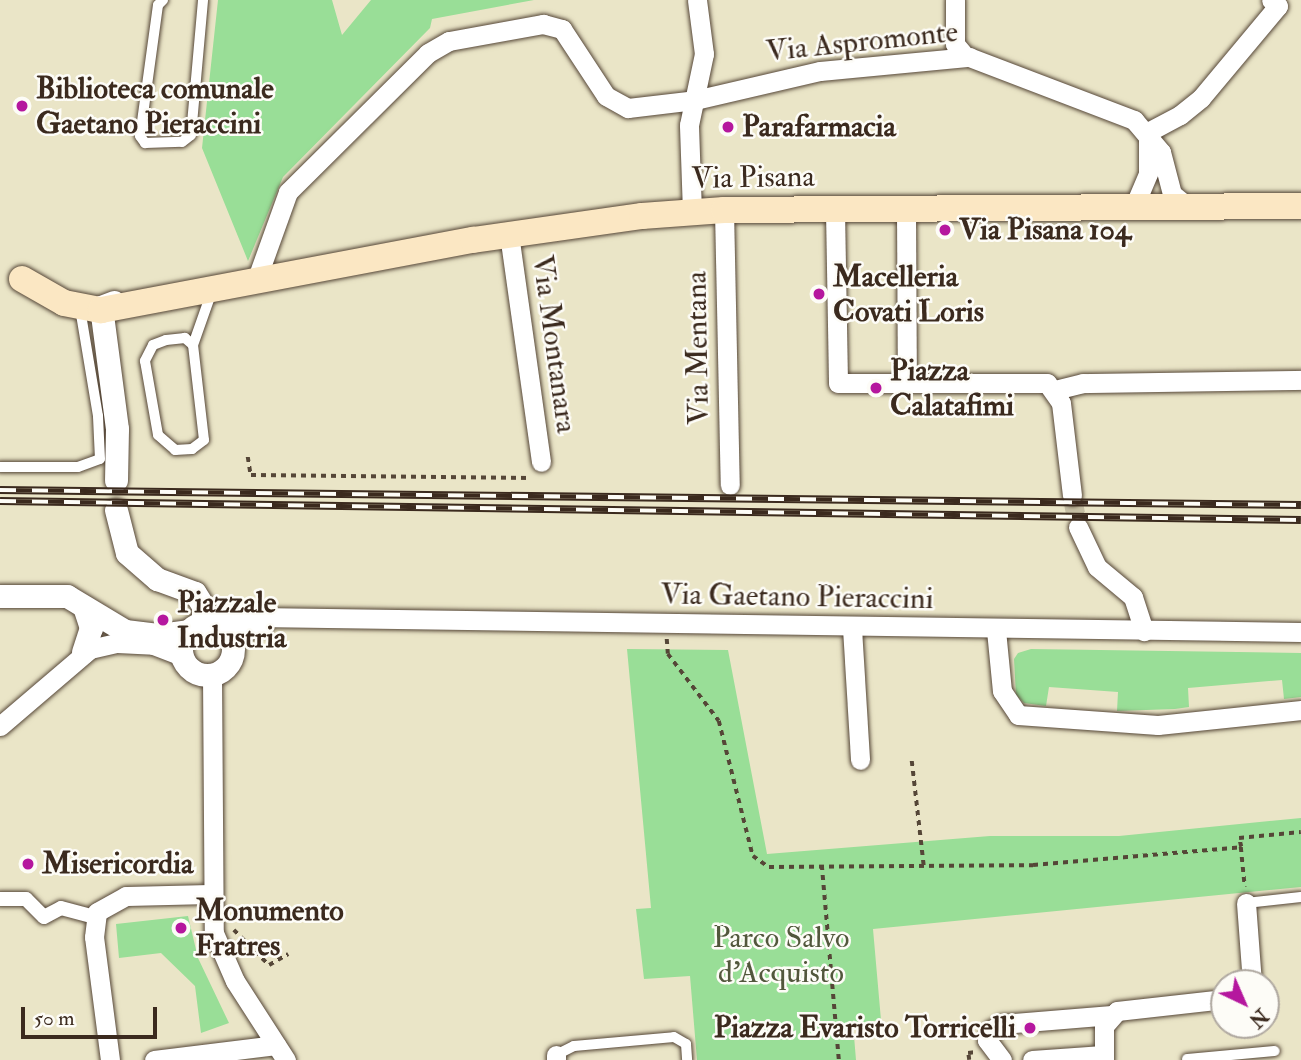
<!DOCTYPE html>
<style>
body{margin:0}
#map{position:relative;width:1301px;height:1060px;overflow:hidden;background:#eae5c7;font-family:"IM FELL Double Pica",serif}
div>[style]{position:absolute}
.green>*{inset:0;background:#99de97}
.minor-tunnel>*{height:19px;margin-top:-9.5px;transform-origin:0;background:repeating-linear-gradient(90deg,#c7c0a5 0 19px,transparent 0 29px)}
.path>*{height:3.5px;margin-top:-1.75px;transform-origin:0;background:repeating-linear-gradient(90deg,#554637 0 5px,transparent 0 10px)}
.roads{filter:drop-shadow(0 0 2px #554637) drop-shadow(0 0 2px #554637)}
.service>*{height:10px;margin:-5px;padding:0 5px;transform-origin:5px;border-radius:5px;background:#fff}
.pedestrian>*{height:14px;margin:-7px;padding:0 7px;transform-origin:7px;border-radius:7px;background:#fff}
.minor>*{height:19px;margin:-9.5px;padding:0 9.5px;transform-origin:9.5px;border-radius:9.5px;background:#fff}
.tertiary>*{height:23px;margin:-11.5px;padding:0 11.5px;transform-origin:11.5px;border-radius:11.5px;background:#fff}
.tertiary>.ring{margin:-11.5px;padding:0;box-sizing:content-box;background:none;border:23px solid #fff;border-radius:50%}
.secondary>*{height:26px;margin:-13px;padding:0 13px;transform-origin:13px;border-radius:13px;background:#fbe7c3}
.rail>*{height:8px;margin-top:-4px;transform-origin:0;background:repeating-linear-gradient(90deg,#fdfcf7 0 16px,#3b2a1e 0 32px);box-sizing:border-box;border-block:2px solid #3b2a1e}
.dots>*{width:19px;height:19px;translate:-50% -50%;box-sizing:border-box;border:4px solid #fdfcf7;border-radius:50%}
span{translate:-50% -50%;white-space:nowrap;text-align:center;line-height:1.15;-webkit-text-stroke:5px #fdfcf7;paint-order:stroke}
.street-label{font-size:30px;color:#3b2a1e}
.poi-label{font-size:30px;color:#3b2a1e;font-weight:700}
.left{translate:0 -50%;text-align:left}
.right{translate:-100% -50%;text-align:right}
.park-label{font-size:30px;color:#52573c}
.north{position:absolute;left:1210px;top:969px;width:70px;height:70px;box-sizing:border-box;background:#fdfcf7;border:2px solid #afa8a0;border-radius:50%;rotate:136deg;font-size:19px;font-weight:700;line-height:28px;text-align:center;color:#3b2a1e}
.north::after{content:'';display:block;margin:auto;width:24px;height:32px;background:#b5179e;clip-path:polygon(50% 0,100% 100%,50% 72%,0 100%)}
.scale{position:absolute;left:21px;top:1007px;width:136px;height:32px;box-sizing:border-box;border:4px solid #3b2a1e;border-top:0;padding-left:9px;font-size:21px;line-height:24px;white-space:nowrap;color:#3b2a1e;-webkit-text-stroke:5px #fdfcf7;paint-order:stroke}
</style>
<div id="map">
<div class="green">
<i style="clip-path:polygon(218px 0,332px 0,342px 35px,371px 0,534px 0,432px 19px,430px 28px,283px 177px,248px 261px,202px 148px)"></i>
<i style="clip-path:polygon(627px 649px,728px 650px,767px 854px,990px 836px,1119px 836px,1301px 818px,1301px 887px,873px 929px,881px 1020px,853px 1024px,856px 1060px,697px 1060px,690px 976px,644px 979px,636px 909px,651px 908px)"></i>
<i style="clip-path:polygon(1031px 649px,1301px 653px,1301px 697px,1284px 699px,1282px 680px,1188px 688px,1189px 707px,1175px 709px,1117px 711px,1118px 692px,1049px 687px,1046px 706px,1024px 703px,1016px 695px,1014px 659px,1018px 653px)"></i>
<i style="clip-path:polygon(188px 916px,198px 958px,229px 1023px,201px 1033px,195px 986px,161px 953px,119px 958px,116px 924px)"></i>
</div>
<div class="minor-tunnel">
<i style="left:1072px;top:495px;width:33px;rotate:79deg"></i>
</div>
<div class="path">
<i style="left:248px;top:457px;width:18px;rotate:81deg"></i>
<i style="left:251px;top:475px;width:280px;rotate:0.6deg"></i>
<i style="left:667px;top:639px;width:15px;rotate:86deg"></i>
<i style="left:668px;top:654px;width:84px;rotate:52.7deg"></i>
<i style="left:719px;top:721px;width:139px;rotate:75.9deg"></i>
<i style="left:753px;top:856px;width:19px;rotate:35deg"></i>
<i style="left:769px;top:867px;width:264px;rotate:-0.4deg"></i>
<i style="left:1033px;top:865px;width:209px;rotate:-4.9deg"></i>
<i style="left:1241px;top:847px;width:40px;rotate:84.3deg"></i>
<i style="left:912px;top:761px;width:106px;rotate:83.5deg"></i>
<i style="left:1241px;top:847px;width:9px;rotate:-103deg"></i>
<i style="left:1239px;top:838px;width:62px;rotate:-5.5deg"></i>
<i style="left:822px;top:865px;width:196px;rotate:85deg"></i>
<i style="left:234px;top:930px;width:49px;rotate:45deg"></i>
<i style="left:269px;top:965px;width:22px;rotate:-30deg"></i>
<i style="left:969px;top:1060px;width:7px;rotate:-98deg"></i>
<i style="left:968px;top:1053px;width:8px;rotate:-7deg"></i>
</div>
<div class="roads">
<div class="service">
<i style="left:163px;top:0;width:7px;rotate:135deg"></i>
<i style="left:158px;top:5px;width:132px;rotate:97.8deg"></i>
<i style="left:140px;top:136px;width:9px;rotate:54deg"></i>
<i style="left:145px;top:143px;width:37px;rotate:-2deg"></i>
<i style="left:182px;top:142px;width:11px;rotate:-38deg"></i>
<i style="left:191px;top:135px;width:136px;rotate:-84.9deg"></i>
<i style="left:193px;top:345px;width:11px;rotate:-139deg"></i>
<i style="left:185px;top:338px;width:19px;rotate:174deg"></i>
<i style="left:166px;top:340px;width:14px;rotate:159deg"></i>
<i style="left:153px;top:345px;width:18px;rotate:117deg"></i>
<i style="left:145px;top:361px;width:75px;rotate:80deg"></i>
<i style="left:158px;top:435px;width:23px;rotate:41deg"></i>
<i style="left:175px;top:450px;width:17px;rotate:-3deg"></i>
<i style="left:192px;top:449px;width:15px;rotate:-37deg"></i>
<i style="left:204px;top:440px;width:96px;rotate:-96.6deg"></i>
<i style="left:193px;top:345px;width:57px;rotate:-70.6deg"></i>
<i style="left:0;top:467px;width:78px"></i>
<i style="left:78px;top:467px;width:23px;rotate:-20deg"></i>
<i style="left:100px;top:459px;width:43px;rotate:-92.7deg"></i>
<i style="left:98px;top:416px;width:109px;rotate:-99.5deg"></i>
<i style="left:1246px;top:903px;width:55px;rotate:-6.2deg"></i>
<i style="left:556px;top:1055px;width:20px;rotate:-27deg"></i>
<i style="left:574px;top:1046px;width:100px;rotate:-5.1deg"></i>
<i style="left:674px;top:1037px;width:14px;rotate:30deg"></i>
<i style="left:686px;top:1044px;width:16px;rotate:86deg"></i>
<i style="left:1187px;top:1059px;width:88px;rotate:-5.2deg"></i>
</div>
<div class="pedestrian">
<i style="left:0;top:899px;width:26px"></i>
<i style="left:26px;top:899px;width:25px;rotate:45deg"></i>
<i style="left:44px;top:917px;width:19px;rotate:-28deg"></i>
<i style="left:61px;top:908px;width:35px;rotate:15deg"></i>
</div>
<div class="minor">
<i style="left:955px;top:0;width:44px;rotate:90deg"></i>
<i style="left:955px;top:44px;width:16px;rotate:50deg"></i>
<i style="left:1148px;top:132px;width:36px;rotate:-28deg"></i>
<i style="left:1180px;top:115px;width:27px;rotate:-39deg"></i>
<i style="left:1201px;top:98px;width:120px;rotate:-50.1deg"></i>
<i style="left:1278px;top:6px;width:9px;rotate:-139deg"></i>
<i style="left:1133px;top:209px;width:39px;rotate:-67deg"></i>
<i style="left:1148px;top:173px;width:36px;rotate:-90deg"></i>
<i style="left:724px;top:210px;width:275px;rotate:88.8deg"></i>
<i style="left:835px;top:210px;width:173px;rotate:89deg"></i>
<i style="left:838px;top:383px;width:209px"></i>
<i style="left:1047px;top:383px;width:24px;rotate:55deg"></i>
<i style="left:1061px;top:403px;width:93px;rotate:83.2deg"></i>
<i style="left:906px;top:210px;width:172px;rotate:89.7deg"></i>
<i style="left:692px;top:212px;width:87px;rotate:-92deg"></i>
<i style="left:689px;top:125px;width:73px;rotate:-78.1deg"></i>
<i style="left:704px;top:54px;width:54px;rotate:-97.4deg"></i>
<i style="left:509px;top:234px;width:230px;rotate:82deg"></i>
<i style="left:257px;top:278px;width:91px;rotate:-70.2deg"></i>
<i style="left:288px;top:192px;width:197px;rotate:-44.8deg"></i>
<i style="left:428px;top:53px;width:24px;rotate:-30deg"></i>
<i style="left:449px;top:41px;width:96px;rotate:-10.3deg"></i>
<i style="left:543px;top:24px;width:20px;rotate:15deg"></i>
<i style="left:562px;top:29px;width:80px;rotate:56.7deg"></i>
<i style="left:606px;top:96px;width:25px;rotate:29deg"></i>
<i style="left:628px;top:108px;width:67px;rotate:-6.8deg"></i>
<i style="left:695px;top:100px;width:128px;rotate:-13.1deg"></i>
<i style="left:820px;top:71px;width:150px;rotate:-5.4deg"></i>
<i style="left:969px;top:57px;width:177px;rotate:20.9deg"></i>
<i style="left:1134px;top:120px;width:42px;rotate:49.8deg"></i>
<i style="left:1161px;top:152px;width:43px;rotate:75.3deg"></i>
<i style="left:1172px;top:194px;width:22px;rotate:39deg"></i>
<i style="left:1055px;top:390px;width:29px;rotate:-14deg"></i>
<i style="left:1083px;top:383px;width:218px;rotate:-0.8deg"></i>
<i style="left:1078px;top:527px;width:44px;rotate:64.6deg"></i>
<i style="left:1097px;top:567px;width:47px;rotate:39.8deg"></i>
<i style="left:1133px;top:597px;width:36px;rotate:72deg"></i>
<i style="left:211px;top:623px;width:46px;rotate:-7.4deg"></i>
<i style="left:257px;top:617px;width:1044px;rotate:0.82deg"></i>
<i style="left:852px;top:628px;width:132px;rotate:86.5deg"></i>
<i style="left:996px;top:630px;width:61px;rotate:84.4deg"></i>
<i style="left:1002px;top:691px;width:29px;rotate:56deg"></i>
<i style="left:1018px;top:715px;width:140px;rotate:4.1deg"></i>
<i style="left:1158px;top:725px;width:144px;rotate:-6deg"></i>
<i style="left:230px;top:635px;width:34px;rotate:-15deg"></i>
<i style="left:212px;top:675px;width:258px;rotate:89.6deg"></i>
<i style="left:214px;top:933px;width:52px;rotate:66.4deg"></i>
<i style="left:235px;top:981px;width:94px;rotate:57.2deg"></i>
<i style="left:0;top:726px;width:118px;rotate:-40.5deg"></i>
<i style="left:90px;top:649px;width:28px;rotate:-13deg"></i>
<i style="left:117px;top:643px;width:36px;rotate:3deg"></i>
<i style="left:153px;top:645px;width:30px;rotate:21deg"></i>
<i style="left:1246px;top:903px;width:80px;rotate:85.7deg"></i>
<i style="left:556px;top:1055px;width:5px;rotate:90deg"></i>
<i style="left:110px;top:1060px;width:124px;rotate:-97.4deg"></i>
<i style="left:94px;top:937px;width:25px;rotate:-83deg"></i>
<i style="left:97px;top:912px;width:33px;rotate:-29deg"></i>
<i style="left:126px;top:896px;width:84px;rotate:-1.4deg"></i>
<i style="left:154px;top:1060px;width:123px;rotate:-7deg"></i>
<i style="left:1002px;top:1060px;width:25px;rotate:-127deg"></i>
<i style="left:987px;top:1040px;width:11px;rotate:-68deg"></i>
<i style="left:991px;top:1030px;width:13px;rotate:-29deg"></i>
<i style="left:1002px;top:1024px;width:110px;rotate:-4.7deg"></i>
<i style="left:1032px;top:1060px;width:71px;rotate:-4deg"></i>
<i style="left:1104px;top:1060px;width:34px;rotate:-90deg"></i>
<i style="left:1104px;top:1026px;width:20px;rotate:-49deg"></i>
<i style="left:1117px;top:1011px;width:108px;rotate:-6.4deg"></i>
</div>
<div class="tertiary">
<i style="left:114px;top:302px;width:14px;rotate:159deg"></i>
<i style="left:101px;top:307px;width:123px;rotate:82.5deg"></i>
<i style="left:117px;top:429px;width:51px;rotate:91.1deg"></i>
<i style="left:116px;top:510px;width:44px;rotate:75.7deg"></i>
<i style="left:127px;top:553px;width:40px;rotate:41deg"></i>
<i style="left:157px;top:579px;width:40px;rotate:20.2deg"></i>
<i style="left:195px;top:593px;width:15px;rotate:58deg"></i>
<i style="left:203px;top:606px;width:17px;rotate:90deg"></i>
<i style="left:0;top:596px;width:67px"></i>
<i style="left:67px;top:596px;width:68px;rotate:31.1deg"></i>
<i style="left:125px;top:631px;width:35px;rotate:7deg"></i>
<i style="left:160px;top:635px;width:28px;rotate:-8deg"></i>
<i class="ring" style="left:181px;top:623px;width:29px;height:29px"></i>
<i style="left:83px;top:652px;width:25px;rotate:-72deg"></i>
<i style="left:91px;top:628px;width:22px;rotate:-108deg"></i>
</div>
<div class="secondary">
<i style="left:22px;top:279px;width:48px;rotate:29.7deg"></i>
<i style="left:64px;top:303px;width:38px;rotate:11deg"></i>
<i style="left:101px;top:310px;width:379px;rotate:-10.7deg"></i>
<i style="left:473px;top:240px;width:171px;rotate:-8.1deg"></i>
<i style="left:642px;top:216px;width:82px;rotate:-4.2deg"></i>
<i style="left:724px;top:210px;width:577px;rotate:-0.4deg"></i>
</div>
</div>
<div class="rail">
<i style="left:0;top:490px;width:1301px;rotate:0.66deg"></i>
<i style="left:0;top:501px;width:1301px;rotate:0.84deg"></i>
</div>
<div class="dots">
<i style="left:22px;top:106px;background:#b5179e"></i>
<i style="left:728px;top:127px;background:#b5179e"></i>
<i style="left:945px;top:230px;background:#b5179e"></i>
<i style="left:819px;top:294px;background:#b5179e"></i>
<i style="left:876px;top:388px;background:#b5179e"></i>
<i style="left:163px;top:620px;background:#b5179e"></i>
<i style="left:28px;top:864px;background:#b5179e"></i>
<i style="left:181px;top:928px;background:#b5179e"></i>
<i style="left:1030px;top:1028px;background:#b5179e"></i>
</div>
<div class="street-label">
<span style="left:862px;top:42px;rotate:-6deg">Via Aspromonte</span>
<span style="left:753px;top:178px;rotate:-1deg">Via Pisana</span>
<span style="left:554px;top:344px;rotate:82deg">Via Montanara</span>
<span style="left:698px;top:348px;rotate:-91deg">Via Mentana</span>
<span style="left:797px;top:597px;rotate:1deg">Via Gaetano Pieraccini</span>
</div>
<div class="poi-label">
<span class="left" style="left:36px;top:106px">Biblioteca comunale<br>Gaetano Pieraccini</span>
<span class="left" style="left:742px;top:127px">Parafarmacia</span>
<span class="left" style="left:959px;top:230px">Via Pisana 104</span>
<span class="left" style="left:833px;top:294px">Macelleria<br>Covati Loris</span>
<span class="left" style="left:890px;top:388px">Piazza<br>Calatafimi</span>
<span class="left" style="left:177px;top:620px">Piazzale<br>Industria</span>
<span class="left" style="left:42px;top:864px">Misericordia</span>
<span class="left" style="left:195px;top:928px">Monumento<br>Fratres</span>
<span class="right" style="left:1016px;top:1028px">Piazza Evaristo Torricelli</span>
</div>
<div class="park-label">
<span style="left:781px;top:955px">Parco Salvo<br>d'Acquisto</span>
</div>
<div class="north">N</div>
<div class="scale">50 m</div>
</div>
